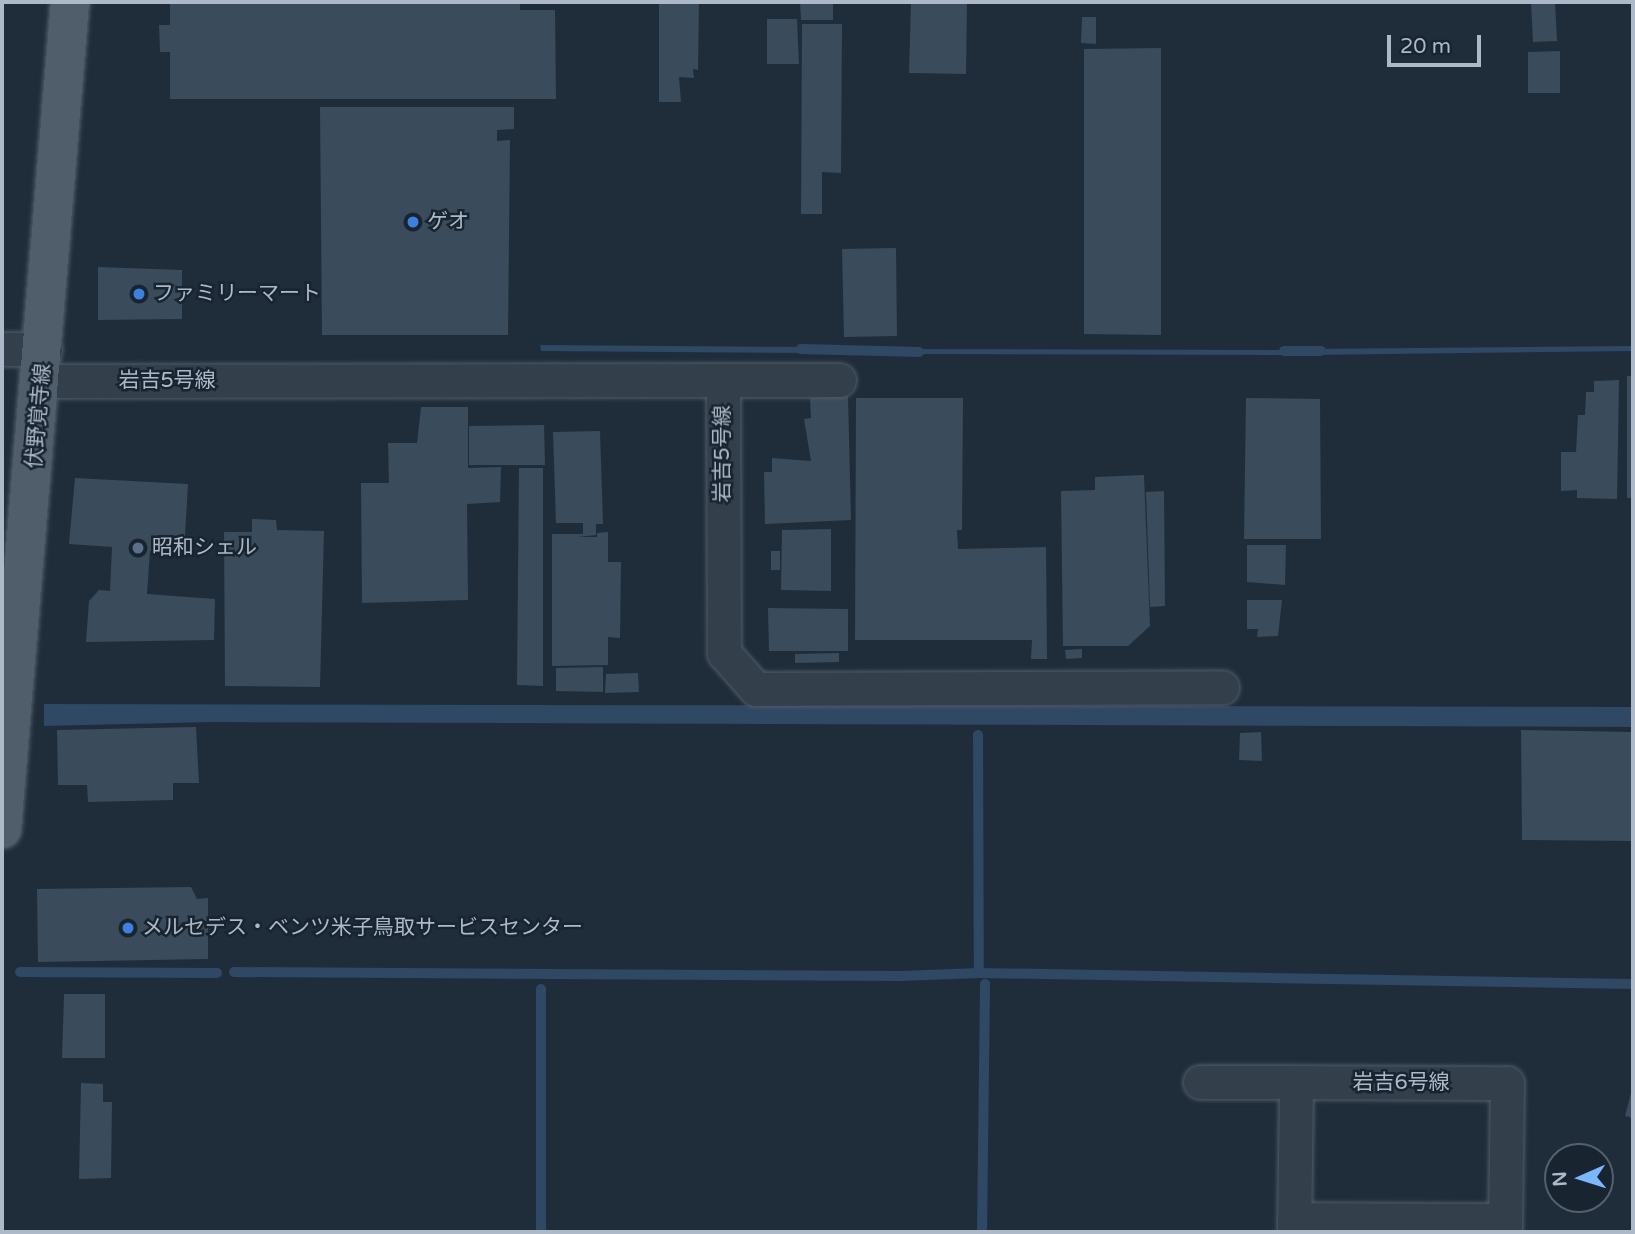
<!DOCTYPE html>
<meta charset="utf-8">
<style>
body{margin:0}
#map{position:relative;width:1635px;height:1234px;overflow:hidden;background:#1f2d3b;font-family:"Varela Round","Noto Sans JP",sans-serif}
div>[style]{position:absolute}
.water>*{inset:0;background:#2f4863}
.stream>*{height:10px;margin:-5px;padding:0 5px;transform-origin:5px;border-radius:5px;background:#2f4863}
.building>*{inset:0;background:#3a4b5b}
.roads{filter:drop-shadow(0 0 2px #505c69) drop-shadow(0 0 2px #505c69)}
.minor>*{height:33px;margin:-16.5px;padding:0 16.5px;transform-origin:16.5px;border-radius:16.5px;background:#333f4b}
.major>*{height:38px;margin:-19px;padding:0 19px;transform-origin:19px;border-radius:19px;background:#505e6c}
.dots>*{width:19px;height:19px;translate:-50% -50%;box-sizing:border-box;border:4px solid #182430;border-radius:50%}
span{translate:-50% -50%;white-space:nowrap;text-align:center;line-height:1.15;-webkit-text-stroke:5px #182430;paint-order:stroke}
.poi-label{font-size:21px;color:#adb9c8}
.left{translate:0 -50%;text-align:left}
.street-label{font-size:21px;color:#adb9c8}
.frame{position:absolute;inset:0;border:4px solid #adb9c8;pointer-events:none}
.north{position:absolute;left:1544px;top:1143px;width:70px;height:70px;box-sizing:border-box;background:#182430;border:2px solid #54606d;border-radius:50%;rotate:267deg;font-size:19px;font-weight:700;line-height:28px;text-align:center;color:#adb9c8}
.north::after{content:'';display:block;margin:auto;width:24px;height:32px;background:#7bb7ff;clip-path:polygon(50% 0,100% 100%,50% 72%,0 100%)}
.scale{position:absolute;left:1387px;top:35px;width:94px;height:32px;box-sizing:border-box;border:4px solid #adb9c8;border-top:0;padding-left:9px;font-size:21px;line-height:24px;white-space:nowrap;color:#adb9c8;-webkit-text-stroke:5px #182430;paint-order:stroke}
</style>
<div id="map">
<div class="water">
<i style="clip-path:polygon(540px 345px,811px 347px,812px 353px,541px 351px)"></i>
<i style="clip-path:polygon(1633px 346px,1633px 351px,1308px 355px,1308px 349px)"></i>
<i style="clip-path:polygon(906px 349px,1296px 350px,1298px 355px,906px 354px)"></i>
<i style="clip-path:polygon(44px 704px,1633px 707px,1633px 727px,212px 722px,44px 726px)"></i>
</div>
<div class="stream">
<i style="left:801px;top:349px;width:118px;rotate:1.5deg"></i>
<i style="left:1284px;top:351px;width:37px"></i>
<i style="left:978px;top:735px;width:238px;rotate:89.8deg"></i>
<i style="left:20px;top:972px;width:197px;rotate:0.3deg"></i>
<i style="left:234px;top:972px;width:667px;rotate:0.34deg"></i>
<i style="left:901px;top:976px;width:78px;rotate:-2.2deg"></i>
<i style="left:979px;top:973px;width:654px;rotate:0.96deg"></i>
<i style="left:541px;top:989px;width:243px;rotate:90deg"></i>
<i style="left:982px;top:1232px;width:248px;rotate:-89.3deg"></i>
</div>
<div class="building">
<i style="clip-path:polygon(170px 2px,520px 2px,520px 10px,555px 10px,556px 99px,170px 99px,170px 52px,160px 52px,159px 25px,170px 25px)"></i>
<i style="clip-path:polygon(659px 2px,699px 2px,698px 70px,693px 69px,694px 78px,679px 77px,681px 102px,659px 102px)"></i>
<i style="clip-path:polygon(800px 2px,833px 2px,833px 20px,801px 20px)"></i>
<i style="clip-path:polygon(911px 2px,967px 2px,966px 74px,909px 73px)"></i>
<i style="clip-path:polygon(1531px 2px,1555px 2px,1557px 41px,1533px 42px)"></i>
<i style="clip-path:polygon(1082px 17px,1096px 17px,1096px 44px,1081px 43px)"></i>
<i style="clip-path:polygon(767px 19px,797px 19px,799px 64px,767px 64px)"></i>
<i style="clip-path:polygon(802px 24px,842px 24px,841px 173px,822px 172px,822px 214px,801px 214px)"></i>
<i style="clip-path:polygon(1161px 48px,1161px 335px,1084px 334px,1084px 49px)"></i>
<i style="clip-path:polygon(1560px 51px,1560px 93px,1528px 93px,1528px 52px)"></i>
<i style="clip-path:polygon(320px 107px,514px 107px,514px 129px,497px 130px,497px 141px,510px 140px,508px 335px,322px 335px)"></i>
<i style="clip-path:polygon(896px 248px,897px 336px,844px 337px,842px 249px)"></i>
<i style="clip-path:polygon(98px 267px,182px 270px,182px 319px,98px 320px)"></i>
<i style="clip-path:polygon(1627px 376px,1633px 376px,1633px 498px,1627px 498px)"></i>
<i style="clip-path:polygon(1619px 380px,1617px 499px,1577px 498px,1577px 490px,1561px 491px,1561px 452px,1576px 452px,1578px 415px,1585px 415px,1586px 392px,1594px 392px,1594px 381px)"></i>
<i style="clip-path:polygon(848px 396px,851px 520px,765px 524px,764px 472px,772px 472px,772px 458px,811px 461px,804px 419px,811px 418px,810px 398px)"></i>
<i style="clip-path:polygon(856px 398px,963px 398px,962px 530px,957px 530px,958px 549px,1046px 547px,1047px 659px,1031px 659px,1032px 640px,855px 640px)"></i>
<i style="clip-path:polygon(1246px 398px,1320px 399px,1321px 539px,1244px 539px)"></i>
<i style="clip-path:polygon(421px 407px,468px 407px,468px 468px,501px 467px,500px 502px,467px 504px,468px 600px,362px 603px,361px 483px,389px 483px,388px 443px,417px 443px)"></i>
<i style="clip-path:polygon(544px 425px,545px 465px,469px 465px,469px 426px)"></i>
<i style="clip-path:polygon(600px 431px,603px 524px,596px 524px,596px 535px,578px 537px,597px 537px,597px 533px,608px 532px,608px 562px,621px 562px,620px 638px,608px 637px,608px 665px,552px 666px,552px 534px,583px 534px,583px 523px,556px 523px,553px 432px)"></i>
<i style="clip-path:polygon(519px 468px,543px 468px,543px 686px,517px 685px)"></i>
<i style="clip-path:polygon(1144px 475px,1150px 626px,1128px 646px,1063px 646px,1061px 491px,1095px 490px,1095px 477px)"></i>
<i style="clip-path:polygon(75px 478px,188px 484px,184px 553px,150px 551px,147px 594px,215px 599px,214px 640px,86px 642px,89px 601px,99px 590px,110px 591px,112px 547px,69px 544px)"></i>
<i style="clip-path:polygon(1164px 491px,1165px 606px,1150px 607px,1146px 492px)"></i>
<i style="clip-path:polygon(252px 519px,276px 520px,277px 530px,324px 531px,320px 687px,225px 686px,224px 532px,252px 532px)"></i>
<i style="clip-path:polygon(831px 529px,831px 591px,781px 590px,782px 530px)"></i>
<i style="clip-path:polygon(1247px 545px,1286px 545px,1285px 585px,1247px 582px)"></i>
<i style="clip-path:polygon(771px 551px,780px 551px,780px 570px,771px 570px)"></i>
<i style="clip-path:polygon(1247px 600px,1282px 600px,1278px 636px,1257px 637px,1258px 629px,1247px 629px)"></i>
<i style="clip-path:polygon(768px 608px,848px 609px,848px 651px,769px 651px)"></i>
<i style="clip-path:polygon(1082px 649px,1082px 658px,1066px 659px,1065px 650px)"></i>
<i style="clip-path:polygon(839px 653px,839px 662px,795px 663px,795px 654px)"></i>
<i style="clip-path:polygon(603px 667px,603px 692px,556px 691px,556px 668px)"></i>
<i style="clip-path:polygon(638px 673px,639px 692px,605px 693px,606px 674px)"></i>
<i style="clip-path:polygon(196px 727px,199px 783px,173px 783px,173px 800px,88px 802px,87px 785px,58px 785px,57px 730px)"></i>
<i style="clip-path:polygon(1521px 730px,1633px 732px,1633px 841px,1522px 840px)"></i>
<i style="clip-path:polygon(1261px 732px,1262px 761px,1239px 760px,1240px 733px)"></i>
<i style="clip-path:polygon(191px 887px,197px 899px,208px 898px,208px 959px,38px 962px,37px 889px)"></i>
<i style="clip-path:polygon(64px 994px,105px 994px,105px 1058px,62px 1058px)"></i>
<i style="clip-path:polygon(81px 1083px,103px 1084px,103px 1102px,112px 1102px,111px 1178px,79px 1179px)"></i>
<i style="clip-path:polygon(1632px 1089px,1633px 1089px,1633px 1118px,1625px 1116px)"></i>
</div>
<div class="roads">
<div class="minor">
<i style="left:2px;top:349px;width:43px"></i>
<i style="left:723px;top:380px;width:116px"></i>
<i style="left:42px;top:381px;width:681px;rotate:-0.08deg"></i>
<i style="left:723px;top:380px;width:273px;rotate:89.8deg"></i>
<i style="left:724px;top:653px;width:48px;rotate:48.4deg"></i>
<i style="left:756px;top:689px;width:466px;rotate:-0.2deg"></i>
<i style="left:1200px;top:1082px;width:96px"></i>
<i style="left:1294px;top:1219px;width:211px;rotate:0.3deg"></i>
<i style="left:1294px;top:1232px;width:150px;rotate:-89.2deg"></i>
<i style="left:1296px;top:1082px;width:211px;rotate:0.3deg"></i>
<i style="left:1507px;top:1083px;width:149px;rotate:90.8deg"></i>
</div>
<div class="major">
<i style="left:2px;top:829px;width:830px;rotate:-85.3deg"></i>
</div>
</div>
<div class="dots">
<i style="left:413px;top:222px;background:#3f7fe0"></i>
<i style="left:139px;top:294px;background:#3f7fe0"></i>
<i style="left:138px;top:548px;background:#5c6f8a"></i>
<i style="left:128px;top:928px;background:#3f7fe0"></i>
</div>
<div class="poi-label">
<span class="left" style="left:427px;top:222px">ゲオ</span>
<span class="left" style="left:153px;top:294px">ファミリーマート</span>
<span class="left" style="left:152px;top:548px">昭和シェル</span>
<span class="left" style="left:142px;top:928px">メルセデス・ベンツ米子鳥取サービスセンター</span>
</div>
<div class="street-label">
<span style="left:167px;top:381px">岩吉5号線</span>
<span style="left:39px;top:416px;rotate:-85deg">伏野覚寺線</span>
<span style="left:723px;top:454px;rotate:-90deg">岩吉5号線</span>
<span style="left:1401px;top:1083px">岩吉6号線</span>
</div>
<div class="frame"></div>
<div class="north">N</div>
<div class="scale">20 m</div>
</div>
